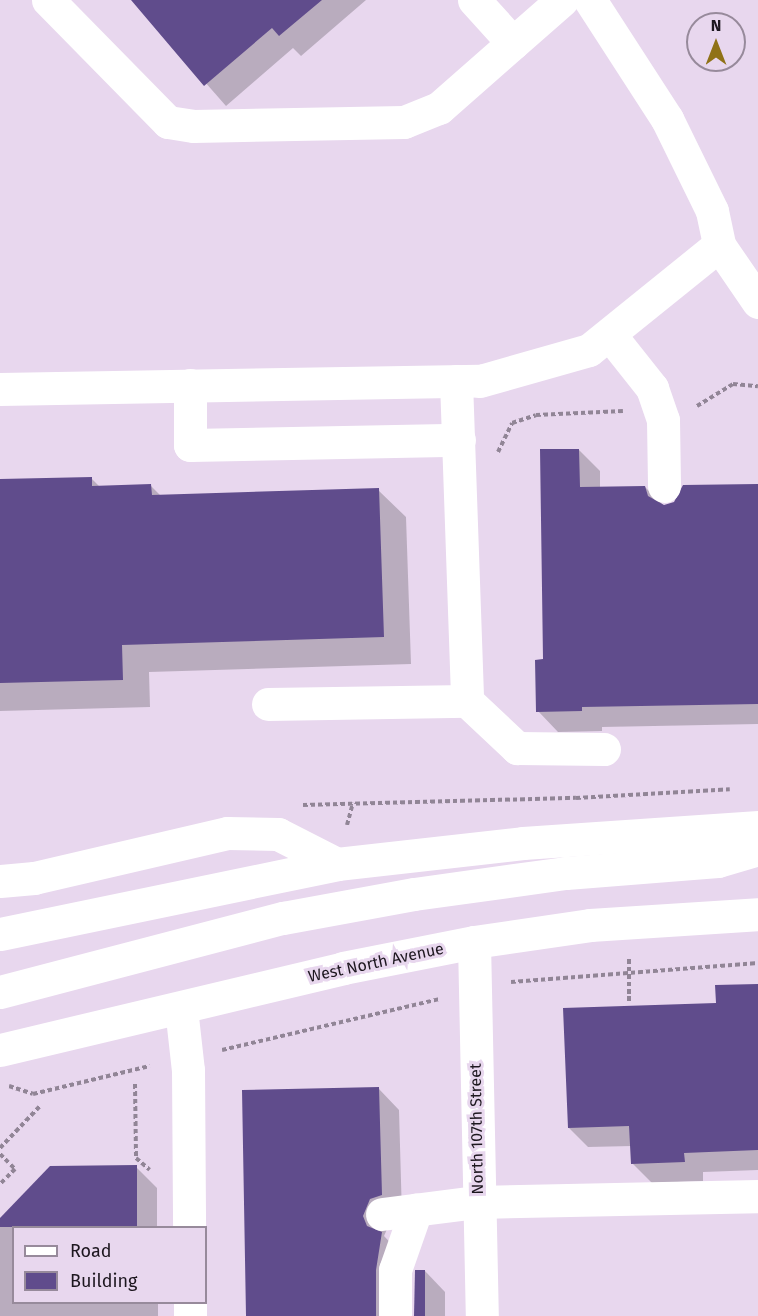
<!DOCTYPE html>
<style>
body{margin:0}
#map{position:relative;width:758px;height:1316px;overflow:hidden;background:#e8d7ee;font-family:"Fira Sans",sans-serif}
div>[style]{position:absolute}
.shadow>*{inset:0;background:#0003}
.building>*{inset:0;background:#604c8c}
.path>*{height:4px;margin-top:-2px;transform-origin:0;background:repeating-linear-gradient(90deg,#918596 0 4.5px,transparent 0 7.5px)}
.minor>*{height:33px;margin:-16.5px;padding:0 16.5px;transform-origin:16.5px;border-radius:16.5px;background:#fff}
.major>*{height:33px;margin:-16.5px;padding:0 16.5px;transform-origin:16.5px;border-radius:16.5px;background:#fff}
span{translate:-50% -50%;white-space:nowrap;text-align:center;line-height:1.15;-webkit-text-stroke:6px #e8d7ee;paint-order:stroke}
.street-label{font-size:16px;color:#1d171f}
.legend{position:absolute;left:12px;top:1226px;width:195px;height:78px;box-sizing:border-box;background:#e8d7ee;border:2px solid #978a9b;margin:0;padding:8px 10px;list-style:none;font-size:18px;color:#1d171f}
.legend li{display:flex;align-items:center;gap:12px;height:30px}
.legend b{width:30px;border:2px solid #978a9b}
.north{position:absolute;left:686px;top:12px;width:60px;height:60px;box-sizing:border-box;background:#e8d7ee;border:2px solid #978a9b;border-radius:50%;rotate:0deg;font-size:16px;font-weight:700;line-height:24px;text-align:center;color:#1d171f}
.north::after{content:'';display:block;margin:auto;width:21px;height:27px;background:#907217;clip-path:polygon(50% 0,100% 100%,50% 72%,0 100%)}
</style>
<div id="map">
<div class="shadow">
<i style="clip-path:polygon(133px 0,366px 0,301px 56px,293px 48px,226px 106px)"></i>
<i style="clip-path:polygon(579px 450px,600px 471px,600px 488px,645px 487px,664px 506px,758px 486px,758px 724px,602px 727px,602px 731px,558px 732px,538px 711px)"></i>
<i style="clip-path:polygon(91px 478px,100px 487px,150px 485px,162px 497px,378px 490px,406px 517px,411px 664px,149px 672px,150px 707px,0 711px,0 480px)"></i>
<i style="clip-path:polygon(758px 985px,758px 1170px,703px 1172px,703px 1181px,652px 1183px,632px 1163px,632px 1146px,588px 1147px,569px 1128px,717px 1005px)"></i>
<i style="clip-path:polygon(379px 1089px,399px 1110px,402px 1216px,391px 1220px,384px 1236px,402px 1255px,396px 1316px,248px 1316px)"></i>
<i style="clip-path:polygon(136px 1167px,157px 1188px,157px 1228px,14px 1228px,14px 1302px,158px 1302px,158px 1316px,0 1316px,0 1220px)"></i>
<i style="clip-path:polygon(425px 1271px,445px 1292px,445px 1316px,415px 1316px)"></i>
</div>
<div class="building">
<i style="clip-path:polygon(131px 0,322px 0,279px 36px,272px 28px,204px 86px)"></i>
<i style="clip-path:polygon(540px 449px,579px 449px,580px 487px,645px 486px,648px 496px,664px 505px,674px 502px,683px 485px,758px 484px,758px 704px,582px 707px,582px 711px,536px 712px,535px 660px,543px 659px)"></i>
<i style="clip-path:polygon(92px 477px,92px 486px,151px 484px,152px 495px,379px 488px,384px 637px,122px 645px,123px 680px,0 683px,0 479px)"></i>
<i style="clip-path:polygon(758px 984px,758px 1150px,684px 1153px,685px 1162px,631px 1164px,629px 1126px,568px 1128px,563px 1008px,716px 1003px,715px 985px)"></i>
<i style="clip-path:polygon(379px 1087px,382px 1195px,370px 1199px,363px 1216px,367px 1226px,382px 1232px,376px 1270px,376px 1316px,246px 1316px,242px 1090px)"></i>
<i style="clip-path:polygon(137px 1165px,137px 1227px,0 1227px,0 1218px,50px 1166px)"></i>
<i style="clip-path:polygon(415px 1270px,425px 1270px,425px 1316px,414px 1316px)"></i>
</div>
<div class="path">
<i style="left:697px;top:406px;width:42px;rotate:-31.4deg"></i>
<i style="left:733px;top:384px;width:25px;rotate:5deg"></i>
<i style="left:498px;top:452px;width:32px;rotate:-64deg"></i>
<i style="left:512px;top:423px;width:25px;rotate:-18deg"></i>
<i style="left:536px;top:415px;width:87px;rotate:-2.6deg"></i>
<i style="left:303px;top:805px;width:273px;rotate:-1.5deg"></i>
<i style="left:576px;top:798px;width:154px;rotate:-3.3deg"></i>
<i style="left:347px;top:825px;width:23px;rotate:-75deg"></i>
<i style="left:629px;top:959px;width:42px;rotate:90deg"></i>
<i style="left:511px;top:982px;width:248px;rotate:-4.4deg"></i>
<i style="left:222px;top:1050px;width:224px;rotate:-13.2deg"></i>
<i style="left:135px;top:1084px;width:74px;rotate:89.2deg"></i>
<i style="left:136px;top:1158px;width:18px;rotate:41deg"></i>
<i style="left:9px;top:1086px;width:25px;rotate:18deg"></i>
<i style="left:33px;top:1094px;width:120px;rotate:-13.5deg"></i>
<i style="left:0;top:1148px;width:58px;rotate:-46.4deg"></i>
<i style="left:0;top:1154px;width:21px;rotate:45deg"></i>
<i style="left:15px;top:1169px;width:21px;rotate:135deg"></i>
</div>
<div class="minor">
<i style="left:48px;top:0;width:171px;rotate:45.5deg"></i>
<i style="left:168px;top:122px;width:25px;rotate:9deg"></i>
<i style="left:193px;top:126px;width:211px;rotate:-1.1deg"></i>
<i style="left:404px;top:122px;width:38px;rotate:-22deg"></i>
<i style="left:439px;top:108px;width:164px;rotate:-41.3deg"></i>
<i style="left:474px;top:0;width:58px;rotate:47.8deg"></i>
<i style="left:590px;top:0;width:142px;rotate:57.1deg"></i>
<i style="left:667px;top:119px;width:102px;rotate:63.9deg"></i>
<i style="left:712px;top:211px;width:35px;rotate:78deg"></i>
<i style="left:719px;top:245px;width:69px;rotate:55.6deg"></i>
<i style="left:610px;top:335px;width:68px;rotate:51.6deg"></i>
<i style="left:652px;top:388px;width:34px;rotate:71deg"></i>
<i style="left:663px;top:420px;width:66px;rotate:89.1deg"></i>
<i style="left:456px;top:381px;width:320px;rotate:88deg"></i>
<i style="left:190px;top:385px;width:60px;rotate:90deg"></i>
<i style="left:190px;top:445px;width:269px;rotate:-1.1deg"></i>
<i style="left:0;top:389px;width:480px;rotate:-1deg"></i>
<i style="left:480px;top:381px;width:113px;rotate:-15.9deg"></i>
<i style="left:589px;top:350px;width:167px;rotate:-38.9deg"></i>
<i style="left:268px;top:704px;width:199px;rotate:-0.9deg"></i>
<i style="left:467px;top:701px;width:69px;rotate:43.2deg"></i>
<i style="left:517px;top:748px;width:87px;rotate:0.7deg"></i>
<i style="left:474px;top:942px;width:374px;rotate:88.8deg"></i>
<i style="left:181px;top:1008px;width:62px;rotate:83.6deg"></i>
<i style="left:188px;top:1070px;width:158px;rotate:89.6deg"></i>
<i style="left:382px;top:1214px;width:96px;rotate:-7.2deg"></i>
<i style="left:477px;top:1202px;width:281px;rotate:-1.2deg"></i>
<i style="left:190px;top:1302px;width:14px;rotate:90deg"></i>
<i style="left:395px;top:1316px;width:46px;rotate:-90deg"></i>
<i style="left:395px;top:1270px;width:64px;rotate:-70.7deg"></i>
</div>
<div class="major">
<i style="left:0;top:881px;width:34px;rotate:-5deg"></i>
<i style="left:34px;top:878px;width:198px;rotate:-13.1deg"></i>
<i style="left:227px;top:833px;width:51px;rotate:1.1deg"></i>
<i style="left:278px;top:834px;width:66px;rotate:27deg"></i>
<i style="left:0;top:934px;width:344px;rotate:-11.7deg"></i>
<i style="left:337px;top:864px;width:187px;rotate:-6.4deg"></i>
<i style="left:523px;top:843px;width:236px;rotate:-3.9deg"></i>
<i style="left:0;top:992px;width:293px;rotate:-14.7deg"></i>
<i style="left:283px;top:918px;width:133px;rotate:-10.4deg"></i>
<i style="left:414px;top:894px;width:153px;rotate:-7.9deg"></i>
<i style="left:566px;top:873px;width:152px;rotate:-4.5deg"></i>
<i style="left:718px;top:861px;width:42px;rotate:-16.7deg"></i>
<i style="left:0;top:1050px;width:353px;rotate:-13.4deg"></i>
<i style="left:343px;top:968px;width:134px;rotate:-11.2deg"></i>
<i style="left:474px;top:942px;width:117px;rotate:-8.3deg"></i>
<i style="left:590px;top:925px;width:168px;rotate:-3.7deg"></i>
</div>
<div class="street-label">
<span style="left:376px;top:963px;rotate:-12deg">West North Avenue</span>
<span style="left:477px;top:1129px;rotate:-91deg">North 107th Street</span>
</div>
<ul class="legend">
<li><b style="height:8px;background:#fff"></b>Road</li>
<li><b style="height:16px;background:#604c8c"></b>Building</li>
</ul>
<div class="north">N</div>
</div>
